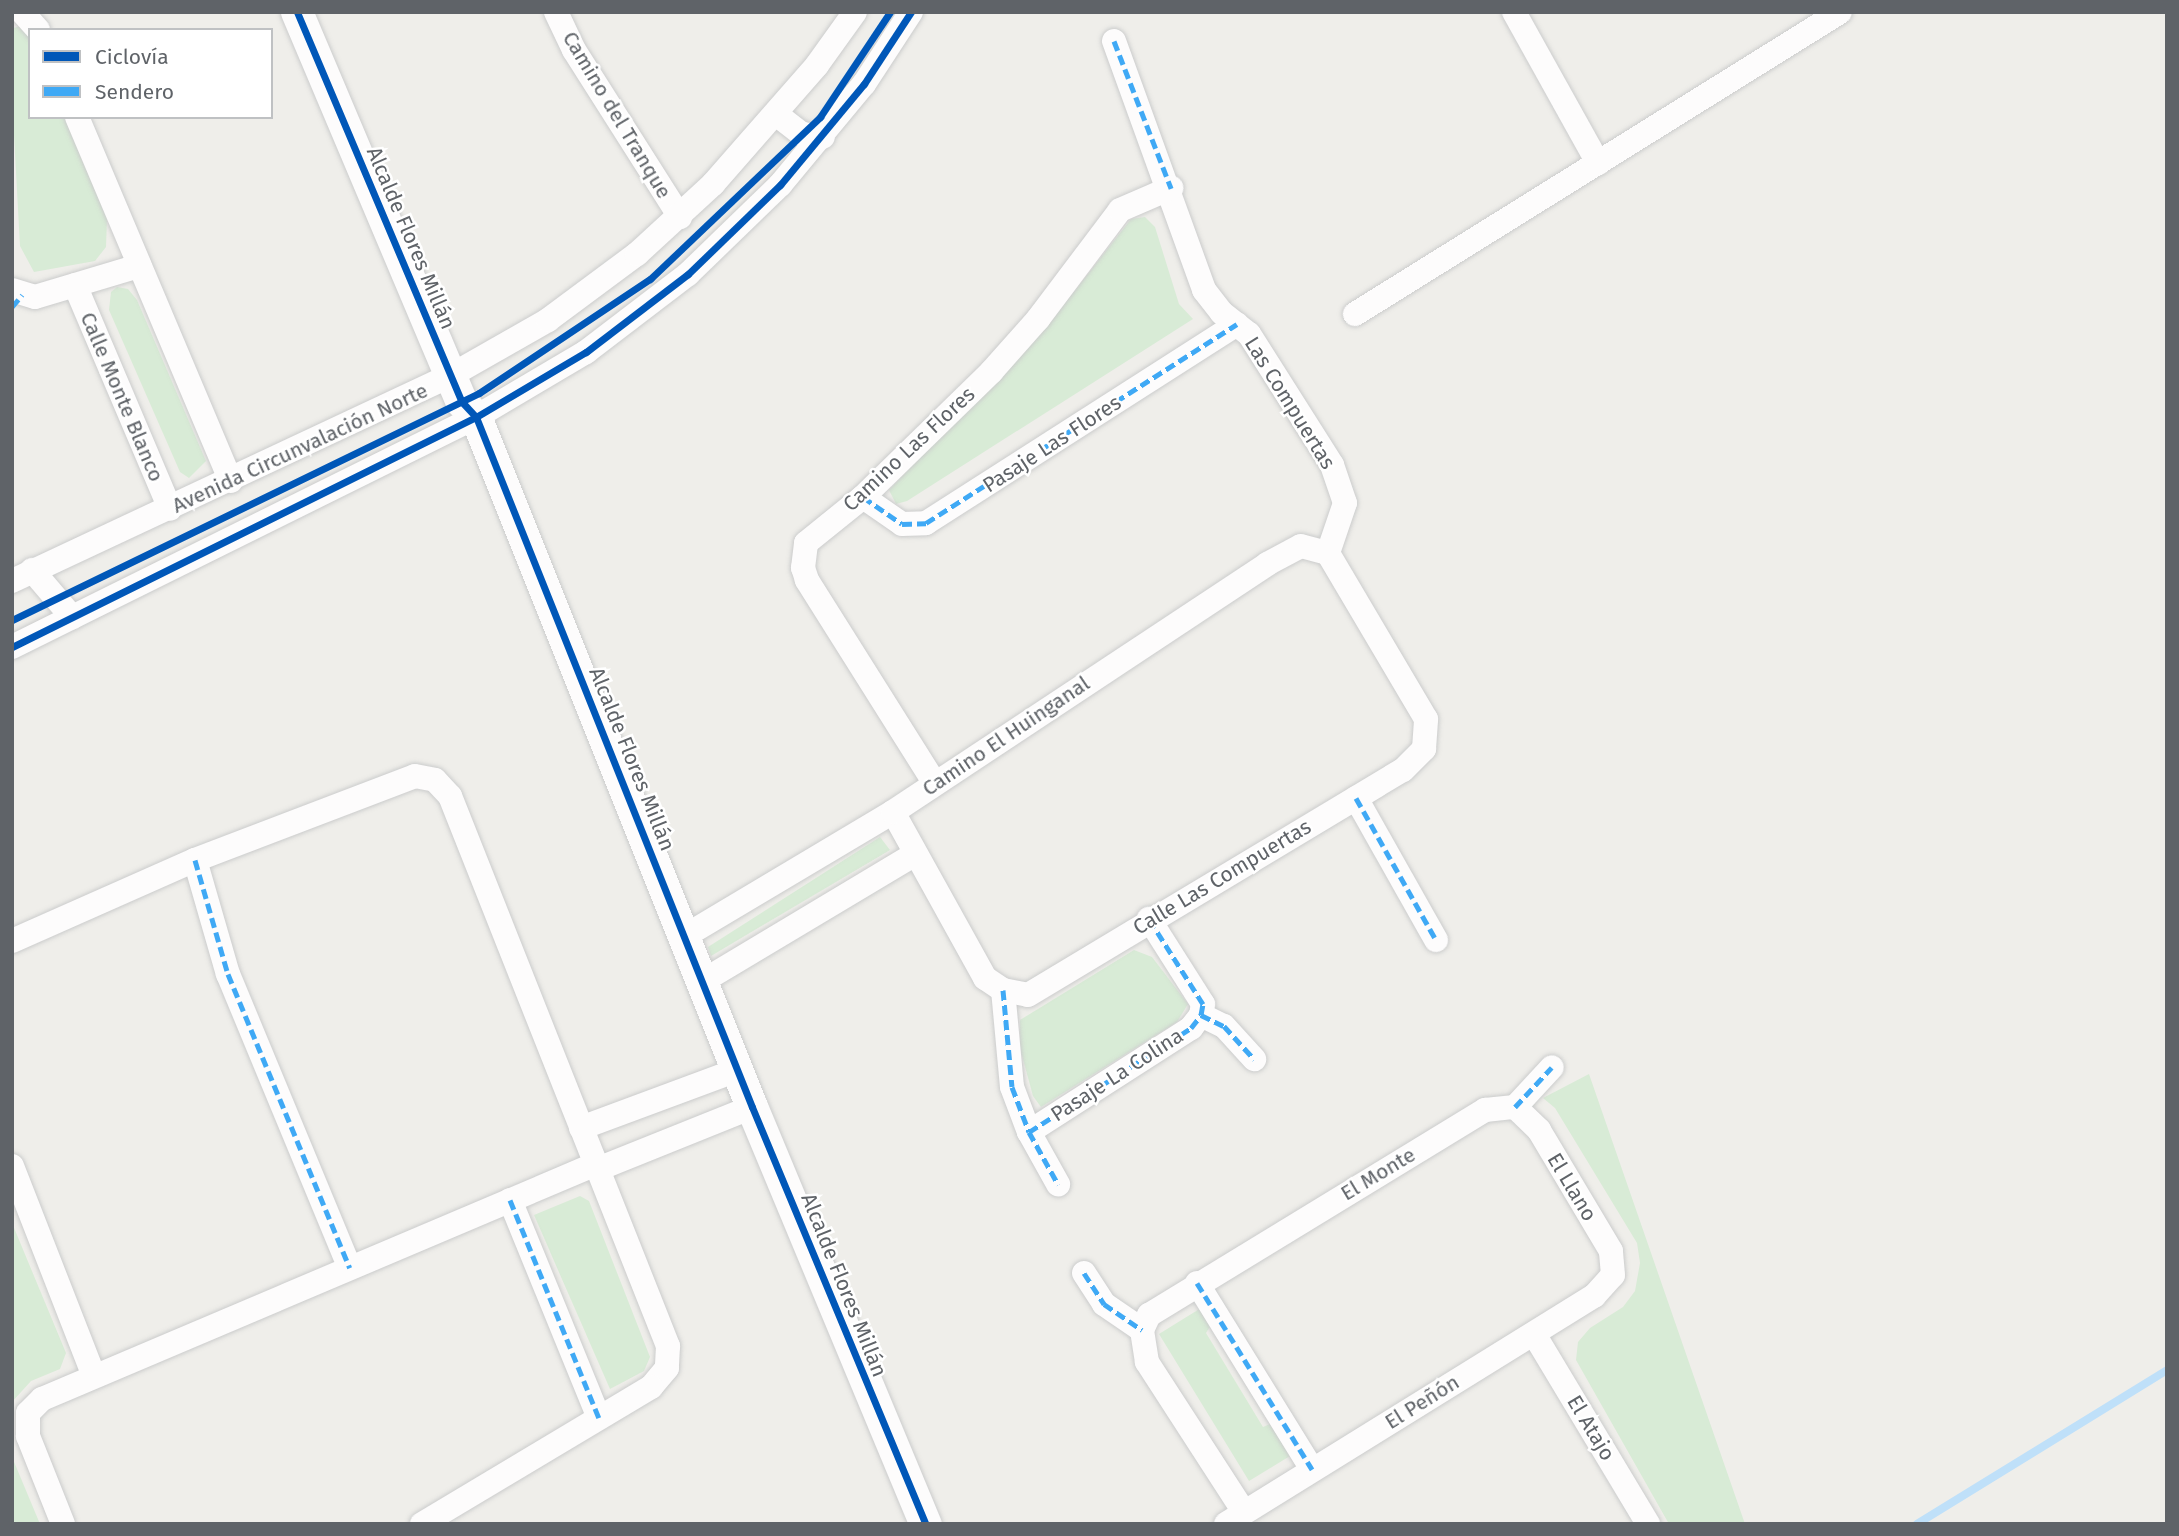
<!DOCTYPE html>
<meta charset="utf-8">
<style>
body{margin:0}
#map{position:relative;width:2179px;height:1536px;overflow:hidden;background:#efeeea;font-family:"Fira Sans",sans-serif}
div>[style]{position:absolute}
.green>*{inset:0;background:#d8ebd6}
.stream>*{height:8px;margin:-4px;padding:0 4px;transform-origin:4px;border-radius:4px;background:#bfe0f9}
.roads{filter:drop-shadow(0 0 2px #cbcccc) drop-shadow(0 0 2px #cbcccc)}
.minor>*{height:24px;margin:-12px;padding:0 12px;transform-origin:12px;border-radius:12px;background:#fdfcfc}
.tertiary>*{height:32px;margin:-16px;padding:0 16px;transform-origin:16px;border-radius:16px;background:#fdfcfc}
.quiet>*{height:5px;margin-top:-2.5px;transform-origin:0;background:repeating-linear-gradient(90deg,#3fa9f5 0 10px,transparent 0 15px)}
.cycleway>*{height:7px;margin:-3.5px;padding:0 3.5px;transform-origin:3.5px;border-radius:3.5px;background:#0057b8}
span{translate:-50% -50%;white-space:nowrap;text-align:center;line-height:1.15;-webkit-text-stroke:5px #fff;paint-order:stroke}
.street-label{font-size:21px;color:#5f6368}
.frame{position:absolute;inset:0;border:14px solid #5f6368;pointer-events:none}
.legend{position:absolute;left:28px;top:28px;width:245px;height:91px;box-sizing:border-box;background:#fff;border:2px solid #bfc1c3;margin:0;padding:9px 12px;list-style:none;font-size:21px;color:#5f6368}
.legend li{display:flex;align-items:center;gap:14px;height:35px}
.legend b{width:35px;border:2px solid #bfc1c3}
</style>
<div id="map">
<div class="green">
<i style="clip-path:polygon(22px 26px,30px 36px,30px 117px,64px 117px,107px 219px,106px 247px,95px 261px,34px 272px,20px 246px,12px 98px,12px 36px,13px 28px)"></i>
<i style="clip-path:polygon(1145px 217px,1155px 227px,1179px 304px,1193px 319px,907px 501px,896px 504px,889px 490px,1055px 316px,1131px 219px)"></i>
<i style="clip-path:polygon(117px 287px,128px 289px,137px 300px,206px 461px,189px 478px,180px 472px,109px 310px,111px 292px)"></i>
<i style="clip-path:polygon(880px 837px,890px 850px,711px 956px,708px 947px)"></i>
<i style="clip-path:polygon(1134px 950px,1152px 957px,1188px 1004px,1177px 1022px,1041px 1107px,1033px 1096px,1020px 1048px,1020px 1020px)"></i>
<i style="clip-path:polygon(1589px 1074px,1745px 1524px,1669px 1524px,1576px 1360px,1578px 1342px,1590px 1328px,1623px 1307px,1635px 1291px,1640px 1263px,1637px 1243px,1555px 1108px,1543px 1098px)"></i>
<i style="clip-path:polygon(580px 1196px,589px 1201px,650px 1357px,644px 1371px,610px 1389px,534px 1215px)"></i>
<i style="clip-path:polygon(12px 1223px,66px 1353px,60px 1369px,31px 1381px,12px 1402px)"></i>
<i style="clip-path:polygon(1201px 1308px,1211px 1325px,1206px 1333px,1263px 1427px,1270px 1424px,1290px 1456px,1249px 1481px,1159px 1334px)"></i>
<i style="clip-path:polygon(12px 1457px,40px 1524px,12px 1524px)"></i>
</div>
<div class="stream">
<i style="left:1917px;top:1524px;width:294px;rotate:-31.6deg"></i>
</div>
<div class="roads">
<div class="minor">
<i style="left:22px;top:12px;width:24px;rotate:48deg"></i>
<i style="left:556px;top:12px;width:42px;rotate:64.7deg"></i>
<i style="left:574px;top:50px;width:198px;rotate:57.6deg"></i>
<i style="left:1514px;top:12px;width:173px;rotate:60.9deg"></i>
<i style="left:1114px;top:41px;width:265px;rotate:70.1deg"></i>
<i style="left:1204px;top:290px;width:29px;rotate:52deg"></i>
<i style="left:1222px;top:313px;width:34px;rotate:38deg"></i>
<i style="left:1249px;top:334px;width:155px;rotate:57.6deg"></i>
<i style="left:1332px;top:465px;width:40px;rotate:71.1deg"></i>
<i style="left:1345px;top:503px;width:53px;rotate:108.8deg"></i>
<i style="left:776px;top:114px;width:33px;rotate:38deg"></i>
<i style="left:802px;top:134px;width:21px;rotate:8deg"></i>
<i style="left:77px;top:117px;width:395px;rotate:67.1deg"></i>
<i style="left:75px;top:285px;width:243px;rotate:67deg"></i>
<i style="left:12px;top:290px;width:24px;rotate:17deg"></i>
<i style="left:35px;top:297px;width:109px;rotate:-16.6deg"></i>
<i style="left:1355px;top:314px;width:571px;rotate:-31.91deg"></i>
<i style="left:863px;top:497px;width:47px;rotate:34.7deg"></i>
<i style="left:902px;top:524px;width:24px;rotate:-2deg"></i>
<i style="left:926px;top:523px;width:369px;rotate:-32.6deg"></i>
<i style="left:32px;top:570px;width:62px;rotate:49.6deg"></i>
<i style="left:12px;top:581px;width:484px;rotate:-25.1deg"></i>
<i style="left:450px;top:376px;width:113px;rotate:-29.7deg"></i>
<i style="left:548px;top:320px;width:111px;rotate:-36.6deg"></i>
<i style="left:637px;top:254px;width:103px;rotate:-42.6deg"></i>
<i style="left:713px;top:184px;width:158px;rotate:-48.8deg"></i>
<i style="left:817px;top:65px;width:65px;rotate:-54.4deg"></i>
<i style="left:12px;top:647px;width:518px;rotate:-26.37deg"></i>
<i style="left:476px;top:417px;width:128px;rotate:-30.6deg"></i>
<i style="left:586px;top:352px;width:128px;rotate:-37.4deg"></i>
<i style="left:688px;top:274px;width:128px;rotate:-44.1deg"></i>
<i style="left:780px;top:185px;width:131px;rotate:-50.3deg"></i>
<i style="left:864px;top:84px;width:86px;rotate:-56.9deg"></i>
<i style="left:934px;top:782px;width:239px;rotate:-122.2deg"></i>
<i style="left:807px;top:580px;width:13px;rotate:-108deg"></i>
<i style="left:803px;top:568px;width:25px;rotate:-83deg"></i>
<i style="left:806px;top:543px;width:73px;rotate:-38.9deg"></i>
<i style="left:863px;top:497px;width:179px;rotate:-44.3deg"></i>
<i style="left:991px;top:372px;width:71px;rotate:-48.4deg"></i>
<i style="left:1038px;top:319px;width:136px;rotate:-53deg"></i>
<i style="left:1120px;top:210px;width:56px;rotate:-23.3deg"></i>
<i style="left:1356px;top:798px;width:163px;rotate:60.6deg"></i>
<i style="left:893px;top:812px;width:190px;rotate:61deg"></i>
<i style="left:985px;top:978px;width:22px;rotate:34deg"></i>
<i style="left:1003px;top:990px;width:25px;rotate:11deg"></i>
<i style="left:1028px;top:995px;width:437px;rotate:-31deg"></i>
<i style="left:1403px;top:770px;width:30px;rotate:-45deg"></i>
<i style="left:1424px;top:749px;width:30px;rotate:-86deg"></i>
<i style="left:1426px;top:719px;width:193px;rotate:-120.6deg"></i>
<i style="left:195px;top:860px;width:119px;rotate:73.9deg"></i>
<i style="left:228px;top:974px;width:318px;rotate:67.5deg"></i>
<i style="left:685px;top:936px;width:242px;rotate:-30.8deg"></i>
<i style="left:893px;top:812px;width:449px;rotate:-33.5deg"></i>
<i style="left:1267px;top:564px;width:38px;rotate:-28deg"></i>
<i style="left:1301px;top:546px;width:28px;rotate:15deg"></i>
<i style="left:12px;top:941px;width:200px;rotate:-23.9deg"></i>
<i style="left:195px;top:860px;width:235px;rotate:-20.9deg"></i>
<i style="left:415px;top:776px;width:20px;rotate:11deg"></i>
<i style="left:435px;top:780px;width:22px;rotate:47deg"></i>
<i style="left:450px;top:796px;width:592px;rotate:68.38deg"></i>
<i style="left:668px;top:1346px;width:22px;rotate:93deg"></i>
<i style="left:667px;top:1368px;width:25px;rotate:130deg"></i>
<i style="left:651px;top:1387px;width:267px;rotate:149.1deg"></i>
<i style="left:703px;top:981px;width:247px;rotate:-30.9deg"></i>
<i style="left:1003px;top:990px;width:97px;rotate:84.7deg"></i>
<i style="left:1012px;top:1087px;width:48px;rotate:69.3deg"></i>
<i style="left:1029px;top:1132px;width:60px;rotate:60.9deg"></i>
<i style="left:1201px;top:1015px;width:25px;rotate:26deg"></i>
<i style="left:1224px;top:1026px;width:45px;rotate:47.7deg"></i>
<i style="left:1515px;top:1107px;width:54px;rotate:-47.2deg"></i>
<i style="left:581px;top:1128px;width:166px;rotate:-20.4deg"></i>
<i style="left:1029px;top:1132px;width:193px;rotate:-32.7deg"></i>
<i style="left:1191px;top:1028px;width:16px;rotate:-52deg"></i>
<i style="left:1201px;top:1015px;width:11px;rotate:-80deg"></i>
<i style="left:1203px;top:1004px;width:101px;rotate:-122.4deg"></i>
<i style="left:12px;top:1166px;width:225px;rotate:68.7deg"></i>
<i style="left:598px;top:1169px;width:166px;rotate:-21.9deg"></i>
<i style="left:510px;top:1200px;width:235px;rotate:67.8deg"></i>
<i style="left:1084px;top:1273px;width:37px;rotate:57deg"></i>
<i style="left:1104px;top:1304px;width:46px;rotate:34.4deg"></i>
<i style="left:1197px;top:1283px;width:219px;rotate:58.3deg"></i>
<i style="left:1534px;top:1334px;width:222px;rotate:59deg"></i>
<i style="left:1244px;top:1512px;width:179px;rotate:-122.9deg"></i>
<i style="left:1147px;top:1362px;width:32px;rotate:-99deg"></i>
<i style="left:1142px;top:1330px;width:17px;rotate:-65deg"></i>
<i style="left:1149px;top:1315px;width:394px;rotate:-31.4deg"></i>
<i style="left:1485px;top:1110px;width:30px;rotate:-6deg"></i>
<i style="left:63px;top:1524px;width:95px;rotate:-111.7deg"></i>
<i style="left:28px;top:1436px;width:23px;rotate:-90deg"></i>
<i style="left:28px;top:1413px;width:20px;rotate:-45deg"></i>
<i style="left:42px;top:1399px;width:602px;rotate:-22.99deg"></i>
<i style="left:1226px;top:1524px;width:433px;rotate:-31.8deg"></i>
<i style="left:1594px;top:1296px;width:28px;rotate:-48deg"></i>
<i style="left:1613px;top:1275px;width:24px;rotate:-95deg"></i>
<i style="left:1611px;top:1251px;width:141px;rotate:-120.8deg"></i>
<i style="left:1539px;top:1130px;width:33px;rotate:-136deg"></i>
</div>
<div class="tertiary">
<i style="left:297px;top:12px;width:423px;rotate:67.1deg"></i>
<i style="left:462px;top:402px;width:21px;rotate:47deg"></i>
<i style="left:476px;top:417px;width:743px;rotate:68.2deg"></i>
<i style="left:752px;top:1107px;width:452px;rotate:67.4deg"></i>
</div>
</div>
<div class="quiet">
<i style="left:1114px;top:41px;width:158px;rotate:68.8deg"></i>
<i style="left:12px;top:307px;width:16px;rotate:-50deg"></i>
<i style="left:863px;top:497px;width:47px;rotate:34.7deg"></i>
<i style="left:902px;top:524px;width:24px;rotate:-2deg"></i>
<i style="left:926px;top:523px;width:369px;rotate:-32.6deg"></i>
<i style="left:1356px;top:798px;width:163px;rotate:60.6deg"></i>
<i style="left:195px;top:860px;width:119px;rotate:73.9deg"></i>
<i style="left:228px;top:974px;width:318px;rotate:67.5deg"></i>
<i style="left:1003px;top:990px;width:97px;rotate:84.7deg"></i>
<i style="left:1012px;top:1087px;width:48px;rotate:69.3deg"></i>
<i style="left:1029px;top:1132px;width:60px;rotate:60.9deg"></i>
<i style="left:1201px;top:1015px;width:25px;rotate:26deg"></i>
<i style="left:1224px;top:1026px;width:45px;rotate:47.7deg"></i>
<i style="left:1515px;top:1107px;width:54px;rotate:-47.2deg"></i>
<i style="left:1029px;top:1132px;width:193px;rotate:-32.7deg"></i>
<i style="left:1191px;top:1028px;width:16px;rotate:-52deg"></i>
<i style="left:1201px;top:1015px;width:11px;rotate:-80deg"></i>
<i style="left:1203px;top:1004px;width:101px;rotate:-122.4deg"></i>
<i style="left:510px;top:1200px;width:235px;rotate:67.8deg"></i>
<i style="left:1084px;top:1273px;width:37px;rotate:57deg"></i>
<i style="left:1104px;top:1304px;width:46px;rotate:34.4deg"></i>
<i style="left:1197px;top:1283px;width:219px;rotate:58.3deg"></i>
</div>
<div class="cycleway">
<i style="left:297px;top:12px;width:423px;rotate:67.1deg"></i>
<i style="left:462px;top:402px;width:21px;rotate:47deg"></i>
<i style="left:476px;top:417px;width:743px;rotate:68.2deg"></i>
<i style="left:752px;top:1107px;width:452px;rotate:67.4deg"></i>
<i style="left:12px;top:620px;width:519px;rotate:-25.92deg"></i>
<i style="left:479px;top:393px;width:206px;rotate:-33.7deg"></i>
<i style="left:650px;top:279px;width:235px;rotate:-43.6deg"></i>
<i style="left:820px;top:117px;width:126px;rotate:-56.3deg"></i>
<i style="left:12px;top:647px;width:518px;rotate:-26.37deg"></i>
<i style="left:476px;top:417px;width:128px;rotate:-30.6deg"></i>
<i style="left:586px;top:352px;width:128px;rotate:-37.4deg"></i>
<i style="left:688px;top:274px;width:128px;rotate:-44.1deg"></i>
<i style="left:780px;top:185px;width:131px;rotate:-50.3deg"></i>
<i style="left:864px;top:84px;width:86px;rotate:-56.9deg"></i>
</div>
<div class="street-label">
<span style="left:617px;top:115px;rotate:59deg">Camino del Tranque</span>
<span style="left:411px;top:238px;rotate:67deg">Alcalde Flores Millán</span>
<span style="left:122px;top:397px;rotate:67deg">Calle Monte Blanco</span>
<span style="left:1290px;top:403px;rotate:58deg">Las Compuertas</span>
<span style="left:1052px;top:444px;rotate:-33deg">Pasaje Las Flores</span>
<span style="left:300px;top:448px;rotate:-25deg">Avenida Circunvalación Norte</span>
<span style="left:909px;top:449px;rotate:-43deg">Camino Las Flores</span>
<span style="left:1006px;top:736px;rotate:-34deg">Camino El Huinganal</span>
<span style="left:632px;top:759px;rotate:68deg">Alcalde Flores Millán</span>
<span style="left:1222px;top:877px;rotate:-31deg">Calle Las Compuertas</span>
<span style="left:1117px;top:1075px;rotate:-33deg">Pasaje La Colina</span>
<span style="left:1378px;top:1174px;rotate:-31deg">El Monte</span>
<span style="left:1572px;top:1187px;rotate:59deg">El Llano</span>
<span style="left:844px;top:1285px;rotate:68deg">Alcalde Flores Millán</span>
<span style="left:1422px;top:1402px;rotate:-32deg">El Peñón</span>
<span style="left:1591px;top:1428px;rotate:59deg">El Atajo</span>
</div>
<div class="frame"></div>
<ul class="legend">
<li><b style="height:9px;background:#0057b8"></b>Ciclovía</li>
<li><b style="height:9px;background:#3fa9f5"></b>Sendero</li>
</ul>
</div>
